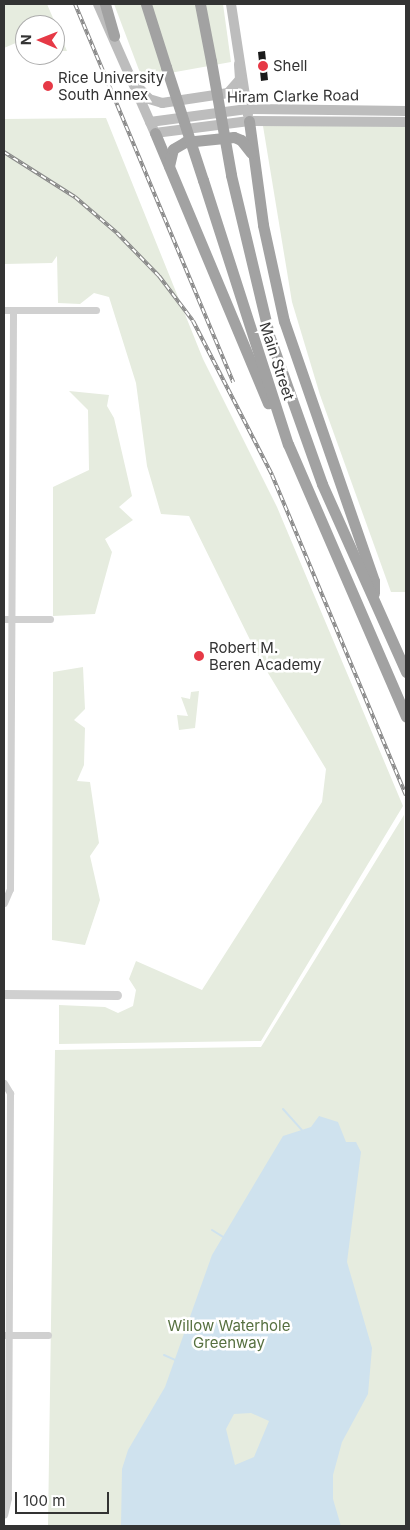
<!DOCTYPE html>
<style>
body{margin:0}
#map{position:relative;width:410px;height:1530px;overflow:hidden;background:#fff;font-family:Inter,sans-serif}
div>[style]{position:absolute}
.green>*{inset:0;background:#e6ecdf}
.water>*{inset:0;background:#cfe2ee}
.stream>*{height:2px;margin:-1px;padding:0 1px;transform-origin:1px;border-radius:1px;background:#cfe2ee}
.building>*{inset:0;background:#1a1a1a}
.minor>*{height:7px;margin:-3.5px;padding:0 3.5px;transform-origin:3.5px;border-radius:3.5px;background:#d0d0d0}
.tertiary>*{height:9px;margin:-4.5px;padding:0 4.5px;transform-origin:4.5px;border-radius:4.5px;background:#d0d0d0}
.secondary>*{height:10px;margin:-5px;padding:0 5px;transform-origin:5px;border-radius:5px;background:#bdbdbd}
.trunk>*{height:11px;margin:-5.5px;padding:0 5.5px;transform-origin:5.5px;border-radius:5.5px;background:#a2a2a2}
.rail>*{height:4px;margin-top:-2px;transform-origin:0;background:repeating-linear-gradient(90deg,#fff 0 5.5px,#888 0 11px);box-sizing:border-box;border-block:1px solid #888}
.trunk-bridge>*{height:11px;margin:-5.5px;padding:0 5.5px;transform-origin:5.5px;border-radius:5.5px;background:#a2a2a2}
.dots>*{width:14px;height:14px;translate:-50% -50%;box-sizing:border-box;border:2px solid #fff;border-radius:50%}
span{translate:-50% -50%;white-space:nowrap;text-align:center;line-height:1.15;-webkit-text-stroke:5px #fff;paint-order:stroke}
.poi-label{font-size:15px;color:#333}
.left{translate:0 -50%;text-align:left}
.street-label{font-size:15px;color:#333}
.park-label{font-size:15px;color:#56703f}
.frame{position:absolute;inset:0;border:5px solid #333;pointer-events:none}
.north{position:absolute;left:15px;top:15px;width:50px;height:50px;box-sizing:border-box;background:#fff;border:1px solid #adadad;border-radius:50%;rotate:271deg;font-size:14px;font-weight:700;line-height:20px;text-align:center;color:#333}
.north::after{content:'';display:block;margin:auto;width:18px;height:22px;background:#e63946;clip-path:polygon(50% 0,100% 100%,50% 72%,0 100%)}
.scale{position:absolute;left:15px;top:1492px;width:94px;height:22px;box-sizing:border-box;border:2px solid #333;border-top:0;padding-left:6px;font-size:15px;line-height:18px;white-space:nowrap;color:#333;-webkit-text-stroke:4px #fff;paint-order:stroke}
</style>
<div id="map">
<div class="green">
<i style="clip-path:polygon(4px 4px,47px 4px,67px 51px,55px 51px,55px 25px,25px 25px,25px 39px,4px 48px)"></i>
<i style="clip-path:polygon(114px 4px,223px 4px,231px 62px,142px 78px)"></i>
<i style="clip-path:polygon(106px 118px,203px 359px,277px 507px,403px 806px,261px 1041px,59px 1044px,59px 1005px,105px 1007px,118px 1013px,133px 1006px,136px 990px,129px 979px,136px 961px,202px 990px,322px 802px,326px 769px,259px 658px,189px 516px,161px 514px,147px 466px,136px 383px,109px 297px,94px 293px,80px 304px,58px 303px,57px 256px,52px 263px,4px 264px,4px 119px)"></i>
<i style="clip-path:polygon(263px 126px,406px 126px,406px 592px,391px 592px,320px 395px,292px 302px)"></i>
<i style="clip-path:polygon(69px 391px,109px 395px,107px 406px,114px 418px,132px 496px,119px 507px,133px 520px,105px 539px,112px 552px,95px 614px,53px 616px,53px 487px,89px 470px,88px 410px)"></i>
<i style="clip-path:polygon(83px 667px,85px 709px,74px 720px,85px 728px,84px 765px,77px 781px,90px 782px,99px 843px,90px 856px,100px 900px,85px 945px,52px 940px,53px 672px)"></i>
<i style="clip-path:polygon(199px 691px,195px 728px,179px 730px,177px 715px,188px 716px,181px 697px,190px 699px,191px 692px)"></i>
<i style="clip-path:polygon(404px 815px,406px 1526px,48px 1526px,55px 1050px,261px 1047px)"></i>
</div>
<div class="water">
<i style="clip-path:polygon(evenodd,319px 1116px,338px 1122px,346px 1142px,356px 1142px,361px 1152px,347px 1262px,372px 1348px,368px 1394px,342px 1442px,333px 1475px,333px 1499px,341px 1526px,121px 1526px,122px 1469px,128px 1450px,165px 1387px,212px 1255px,283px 1136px,311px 1127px,319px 1116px,251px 1413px,269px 1421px,254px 1457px,235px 1465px,226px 1429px,234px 1414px,251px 1413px)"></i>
</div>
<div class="stream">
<i style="left:283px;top:1109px;width:28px;rotate:48deg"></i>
<i style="left:212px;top:1230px;width:13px;rotate:32deg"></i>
<i style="left:164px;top:1355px;width:12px;rotate:24deg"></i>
</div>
<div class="building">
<i style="clip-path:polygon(265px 51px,268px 80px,261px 81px,258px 52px)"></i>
</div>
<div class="minor">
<i style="left:4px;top:310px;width:92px"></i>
<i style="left:4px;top:619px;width:46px"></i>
<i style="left:4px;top:903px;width:15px;rotate:-67deg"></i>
<i style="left:10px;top:889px;width:579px;rotate:-89.7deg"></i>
<i style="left:4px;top:1083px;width:12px;rotate:59deg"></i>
<i style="left:10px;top:1093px;width:405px;rotate:90.3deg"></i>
<i style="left:8px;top:1498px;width:17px;rotate:103deg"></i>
<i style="left:4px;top:1335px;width:44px"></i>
</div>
<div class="tertiary">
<i style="left:4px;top:994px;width:113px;rotate:0.5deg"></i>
</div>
<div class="secondary">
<i style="left:98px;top:4px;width:141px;rotate:66.2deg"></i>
<i style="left:155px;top:133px;width:95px;rotate:-7.3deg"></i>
<i style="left:249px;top:121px;width:157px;rotate:0.4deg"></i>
<i style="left:231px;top:4px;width:112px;rotate:81.3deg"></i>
<i style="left:141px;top:90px;width:12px;rotate:48deg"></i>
<i style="left:149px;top:99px;width:14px;rotate:17deg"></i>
<i style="left:162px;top:103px;width:67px;rotate:-8.6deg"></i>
<i style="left:228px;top:93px;width:18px;rotate:-49deg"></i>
<i style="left:240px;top:79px;width:15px;rotate:-94deg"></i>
<i style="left:150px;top:122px;width:98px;rotate:-7.6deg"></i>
<i style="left:247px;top:109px;width:159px;rotate:0.7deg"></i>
</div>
<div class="trunk">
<i style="left:105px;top:4px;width:33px;rotate:74deg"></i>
<i style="left:146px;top:4px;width:66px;rotate:72.4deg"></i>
<i style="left:200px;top:4px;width:58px;rotate:79.1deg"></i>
<i style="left:249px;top:121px;width:105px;rotate:82.3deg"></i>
<i style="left:263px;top:225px;width:98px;rotate:77.7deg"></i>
<i style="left:284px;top:321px;width:275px;rotate:70.9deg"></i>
<i style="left:374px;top:581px;width:12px;rotate:90deg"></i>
<i style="left:155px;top:133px;width:293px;rotate:67.3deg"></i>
<i style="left:169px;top:166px;width:17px;rotate:-77deg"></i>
<i style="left:173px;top:149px;width:14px;rotate:-30deg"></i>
<i style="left:185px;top:142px;width:49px;rotate:-5.8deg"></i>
<i style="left:234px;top:137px;width:8px;rotate:23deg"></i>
<i style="left:241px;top:140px;width:16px;rotate:52deg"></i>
<i style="left:231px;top:175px;width:164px;rotate:76.6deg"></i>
<i style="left:269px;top:335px;width:158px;rotate:70.4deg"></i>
<i style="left:322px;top:484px;width:206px;rotate:65.9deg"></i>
<i style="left:203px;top:180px;width:277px;rotate:72.2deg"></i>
<i style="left:288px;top:444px;width:297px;rotate:66.6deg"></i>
</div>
<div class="rail">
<i style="left:75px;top:4px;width:410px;rotate:67.3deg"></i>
<i style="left:4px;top:152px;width:84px;rotate:32.4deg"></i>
<i style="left:75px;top:197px;width:55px;rotate:40.6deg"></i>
<i style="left:117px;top:233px;width:60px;rotate:45.7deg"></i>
<i style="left:159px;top:276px;width:56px;rotate:52.9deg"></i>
<i style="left:193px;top:321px;width:173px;rotate:62.8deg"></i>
<i style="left:272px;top:475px;width:347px;rotate:67.3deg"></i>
</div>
<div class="trunk-bridge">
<i style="left:211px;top:61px;width:116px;rotate:80deg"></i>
<i style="left:166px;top:67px;width:119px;rotate:71.9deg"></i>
</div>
<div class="dots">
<i style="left:263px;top:66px;background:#e63946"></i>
<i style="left:48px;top:86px;background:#e63946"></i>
<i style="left:199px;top:656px;background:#e63946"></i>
</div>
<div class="poi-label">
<span class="left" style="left:273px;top:66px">Shell</span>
<span class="left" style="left:58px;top:86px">Rice University<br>South Annex</span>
<span class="left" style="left:209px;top:656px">Robert M.<br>Beren Academy</span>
</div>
<div class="street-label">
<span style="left:293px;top:96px;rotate:-1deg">Hiram Clarke Road</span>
<span style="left:277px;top:361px;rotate:72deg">Main Street</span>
</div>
<div class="park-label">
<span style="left:229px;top:1334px">Willow Waterhole<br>Greenway</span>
</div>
<div class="frame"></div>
<div class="north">N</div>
<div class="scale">100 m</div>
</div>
